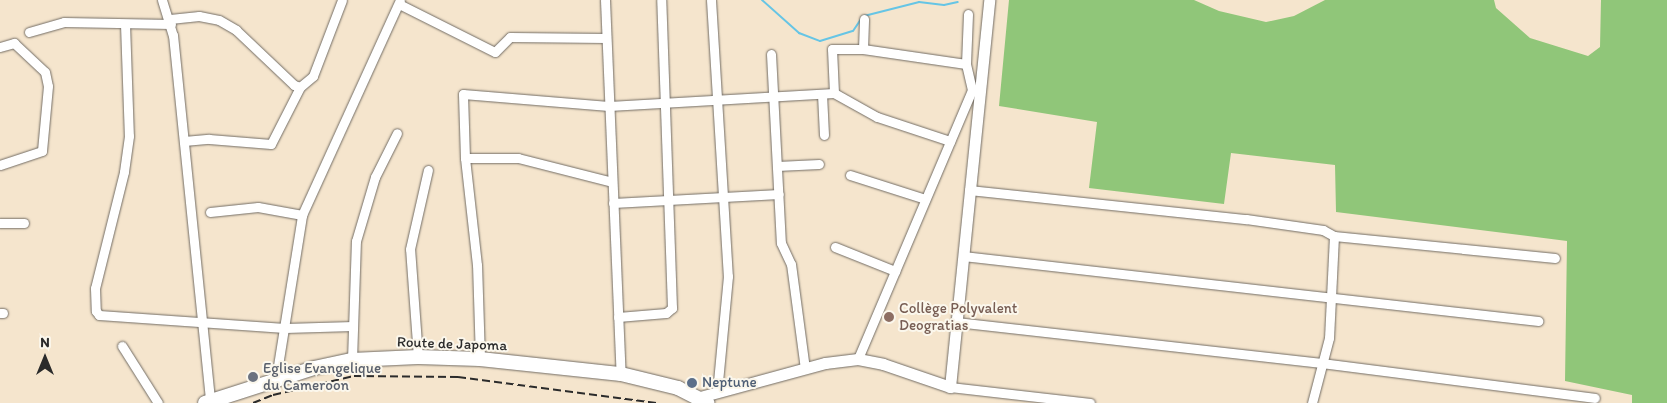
<!DOCTYPE html>
<meta charset="utf-8">
<style>
body{margin:0}
#map{position:relative;width:1667px;height:403px;overflow:hidden;background:#f5e5cd;font-family:Itim,sans-serif}
div>[style]{position:absolute}
.green>*{inset:0;background:#90c679}
.stream>*{height:2px;margin:-1px;padding:0 1px;transform-origin:1px;border-radius:1px;background:#66c5e5}
.roads{filter:drop-shadow(0 0 1px #726c64) drop-shadow(0 0 1px #726c64)}
.street>*{height:9px;margin:-4.5px;padding:0 4.5px;transform-origin:4.5px;border-radius:4.5px;background:#fff}
.secondary>*{height:11px;margin:-5.5px;padding:0 5.5px;transform-origin:5.5px;border-radius:5.5px;background:#fff}
.primary>*{height:14px;margin:-7px;padding:0 7px;transform-origin:7px;border-radius:7px;background:#fff}
.rail>*{height:2px;margin-top:-1px;transform-origin:0;background:repeating-linear-gradient(90deg,#2b2b2b 0 8px,transparent 0 12px)}
.dots>*{width:14px;height:14px;translate:-50% -50%;box-sizing:border-box;border:2px solid #fbf7ec;border-radius:50%}
span{translate:-50% -50%;white-space:nowrap;text-align:center;line-height:1.15;-webkit-text-stroke:4px #fbf7ec;paint-order:stroke}
.education-label{font-size:15px;color:#785e54}
.left{translate:0 -50%;text-align:left}
.street-label{font-size:15px;color:#2b2b2b}
.worship-label{font-size:15px;color:#5b616d}
.service-label{font-size:15px;color:#4e5e75}
.north{position:absolute;left:20px;top:333px;width:50px;height:50px;-webkit-text-stroke:4px #fbf7ec;paint-order:stroke;rotate:0deg;font-size:14px;font-weight:700;line-height:20px;text-align:center;color:#2b2b2b}
.north::after{content:'';display:block;margin:auto;width:18px;height:22px;background:#2b2b2b;clip-path:polygon(50% 0,100% 100%,50% 72%,0 100%)}
</style>
<div id="map">
<div class="green">
<i style="clip-path:polygon(1009px 0,1194px 0,1219px 11px,1266px 22px,1294px 16px,1325px 0,1494px 0,1496px 8px,1530px 38px,1588px 56px,1600px 47px,1601px 0,1667px 0,1667px 403px,1632px 403px,1632px 395px,1565px 381px,1567px 241px,1336px 212px,1335px 165px,1231px 153px,1224px 204px,1089px 188px,1097px 122px,999px 106px)"></i>
</div>
<div class="stream">
<i style="left:762px;top:0;width:50px;rotate:41.7deg"></i>
<i style="left:799px;top:33px;width:22px;rotate:21deg"></i>
<i style="left:820px;top:41px;width:34px;rotate:-17deg"></i>
<i style="left:853px;top:31px;width:14px;rotate:-56deg"></i>
<i style="left:864px;top:16px;width:57px;rotate:-14.3deg"></i>
<i style="left:919px;top:2px;width:25px;rotate:7deg"></i>
<i style="left:944px;top:5px;width:14px;rotate:-12deg"></i>
</div>
<div class="roads">
<div class="street">
<i style="left:162px;top:0;width:37px;rotate:73deg"></i>
<i style="left:173px;top:35px;width:368px;rotate:84.2deg"></i>
<i style="left:605px;top:0;width:374px;rotate:87.6deg"></i>
<i style="left:711px;top:0;width:277px;rotate:86.5deg"></i>
<i style="left:728px;top:276px;width:117px;rotate:95.4deg"></i>
<i style="left:399px;top:4px;width:107px;rotate:26.6deg"></i>
<i style="left:495px;top:52px;width:21px;rotate:-45deg"></i>
<i style="left:510px;top:37px;width:96px;rotate:0.6deg"></i>
<i style="left:170px;top:19px;width:29px;rotate:-6deg"></i>
<i style="left:199px;top:16px;width:20px;rotate:11deg"></i>
<i style="left:219px;top:20px;width:20px;rotate:30deg"></i>
<i style="left:236px;top:30px;width:80px;rotate:43.5deg"></i>
<i style="left:294px;top:85px;width:6px;rotate:18deg"></i>
<i style="left:300px;top:87px;width:17px;rotate:-40deg"></i>
<i style="left:313px;top:76px;width:81px;rotate:-69.1deg"></i>
<i style="left:125px;top:24px;width:112px;rotate:88deg"></i>
<i style="left:129px;top:136px;width:36px;rotate:98deg"></i>
<i style="left:124px;top:172px;width:120px;rotate:104deg"></i>
<i style="left:95px;top:288px;width:23px;rotate:88deg"></i>
<i style="left:96px;top:311px;width:5px;rotate:53deg"></i>
<i style="left:99px;top:315px;width:186px;rotate:4deg"></i>
<i style="left:285px;top:328px;width:68px;rotate:-1.7deg"></i>
<i style="left:29px;top:32px;width:36px;rotate:-16deg"></i>
<i style="left:64px;top:22px;width:107px;rotate:1.1deg"></i>
<i style="left:0;top:47px;width:15px;rotate:-16deg"></i>
<i style="left:14px;top:43px;width:42px;rotate:43.1deg"></i>
<i style="left:45px;top:72px;width:14px;rotate:78deg"></i>
<i style="left:48px;top:86px;width:65px;rotate:95.3deg"></i>
<i style="left:42px;top:151px;width:44px;rotate:161.6deg"></i>
<i style="left:863px;top:49px;width:30px;rotate:-88deg"></i>
<i style="left:771px;top:54px;width:189px;rotate:87deg"></i>
<i style="left:781px;top:243px;width:23px;rotate:65deg"></i>
<i style="left:791px;top:264px;width:106px;rotate:82.4deg"></i>
<i style="left:966px;top:64px;width:50px;rotate:-87.7deg"></i>
<i style="left:834px;top:93px;width:44px;rotate:-92.6deg"></i>
<i style="left:832px;top:49px;width:31px"></i>
<i style="left:863px;top:49px;width:104px;rotate:8.3deg"></i>
<i style="left:966px;top:64px;width:27px;rotate:77deg"></i>
<i style="left:972px;top:90px;width:292px;rotate:113deg"></i>
<i style="left:822px;top:94px;width:41px;rotate:87.2deg"></i>
<i style="left:184px;top:141px;width:25px;rotate:-5deg"></i>
<i style="left:209px;top:139px;width:62px;rotate:4.6deg"></i>
<i style="left:271px;top:144px;width:64px;rotate:-63deg"></i>
<i style="left:465px;top:158px;width:53px"></i>
<i style="left:518px;top:158px;width:97px;rotate:14.3deg"></i>
<i style="left:777px;top:166px;width:42px;rotate:-2.7deg"></i>
<i style="left:850px;top:175px;width:79px;rotate:17.7deg"></i>
<i style="left:969px;top:190px;width:279px;rotate:6deg"></i>
<i style="left:1246px;top:219px;width:78px;rotate:8.1deg"></i>
<i style="left:1323px;top:230px;width:13px;rotate:29deg"></i>
<i style="left:1334px;top:236px;width:102px;rotate:92.8deg"></i>
<i style="left:1329px;top:338px;width:67px;rotate:104.7deg"></i>
<i style="left:613px;top:203px;width:166px;rotate:-3.1deg"></i>
<i style="left:210px;top:212px;width:48px;rotate:-5.9deg"></i>
<i style="left:258px;top:207px;width:45px;rotate:10.3deg"></i>
<i style="left:0;top:223px;width:24px"></i>
<i style="left:1334px;top:236px;width:222px;rotate:5.7deg"></i>
<i style="left:835px;top:247px;width:65px;rotate:21.8deg"></i>
<i style="left:963px;top:256px;width:579px;rotate:6.45deg"></i>
<i style="left:0;top:313px;width:3px"></i>
<i style="left:618px;top:317px;width:48px;rotate:-4.8deg"></i>
<i style="left:666px;top:313px;width:8px;rotate:-40deg"></i>
<i style="left:672px;top:308px;width:308px;rotate:-92deg"></i>
<i style="left:956px;top:322px;width:368px;rotate:6.4deg"></i>
<i style="left:1322px;top:363px;width:275px;rotate:7.3deg"></i>
<i style="left:122px;top:346px;width:67px;rotate:57.7deg"></i>
<i style="left:418px;top:357px;width:108px;rotate:-94.2deg"></i>
<i style="left:410px;top:249px;width:81px;rotate:-77.2deg"></i>
<i style="left:480px;top:359px;width:94px;rotate:-91.8deg"></i>
<i style="left:477px;top:265px;width:108px;rotate:-96.4deg"></i>
<i style="left:465px;top:158px;width:64px;rotate:-91.8deg"></i>
<i style="left:463px;top:94px;width:146px;rotate:4.7deg"></i>
<i style="left:609px;top:106px;width:225px;rotate:-3.3deg"></i>
<i style="left:834px;top:93px;width:49px;rotate:29.2deg"></i>
<i style="left:877px;top:117px;width:77px;rotate:18.2deg"></i>
<i style="left:352px;top:360px;width:119px;rotate:-88.1deg"></i>
<i style="left:356px;top:241px;width:67px;rotate:-73.5deg"></i>
<i style="left:375px;top:177px;width:49px;rotate:-63.4deg"></i>
<i style="left:276px;top:378px;width:165px;rotate:-80.9deg"></i>
<i style="left:302px;top:215px;width:236px;rotate:-65.5deg"></i>
<i style="left:950px;top:387px;width:141px;rotate:6.5deg"></i>
</div>
<div class="secondary">
<i style="left:700px;top:397px;width:130px;rotate:-15.2deg"></i>
<i style="left:825px;top:363px;width:33px;rotate:-7deg"></i>
<i style="left:858px;top:359px;width:25px;rotate:11deg"></i>
<i style="left:883px;top:364px;width:71px;rotate:18.9deg"></i>
<i style="left:950px;top:387px;width:389px;rotate:-84.2deg"></i>
</div>
<div class="primary">
<i style="left:205px;top:403px;width:114px;rotate:-17.8deg"></i>
<i style="left:314px;top:368px;width:39px;rotate:-12deg"></i>
<i style="left:352px;top:360px;width:66px;rotate:-2.6deg"></i>
<i style="left:418px;top:357px;width:62px;rotate:1.8deg"></i>
<i style="left:480px;top:359px;width:142px;rotate:6.1deg"></i>
<i style="left:621px;top:374px;width:59px;rotate:13.8deg"></i>
<i style="left:678px;top:388px;width:33px;rotate:27deg"></i>
</div>
</div>
<div class="rail">
<i style="left:253px;top:403px;width:22px;rotate:-22deg"></i>
<i style="left:273px;top:395px;width:83px;rotate:-13.2deg"></i>
<i style="left:354px;top:376px;width:104px;rotate:0.6deg"></i>
<i style="left:458px;top:377px;width:200px;rotate:7.5deg"></i>
</div>
<div class="dots">
<i style="left:889px;top:317px;background:#8d6e63"></i>
<i style="left:253px;top:377px;background:#6b7280"></i>
<i style="left:692px;top:383px;background:#5c6f8a"></i>
</div>
<div class="education-label">
<span class="left" style="left:899px;top:317px">Collège Polyvalent<br>Deogratias</span>
</div>
<div class="street-label">
<span style="left:452px;top:344px;rotate:2deg">Route de Japoma</span>
</div>
<div class="worship-label">
<span class="left" style="left:263px;top:377px">Eglise Evangelique<br>du Cameroon</span>
</div>
<div class="service-label">
<span class="left" style="left:702px;top:383px">Neptune</span>
</div>
<div class="north">N</div>
</div>
